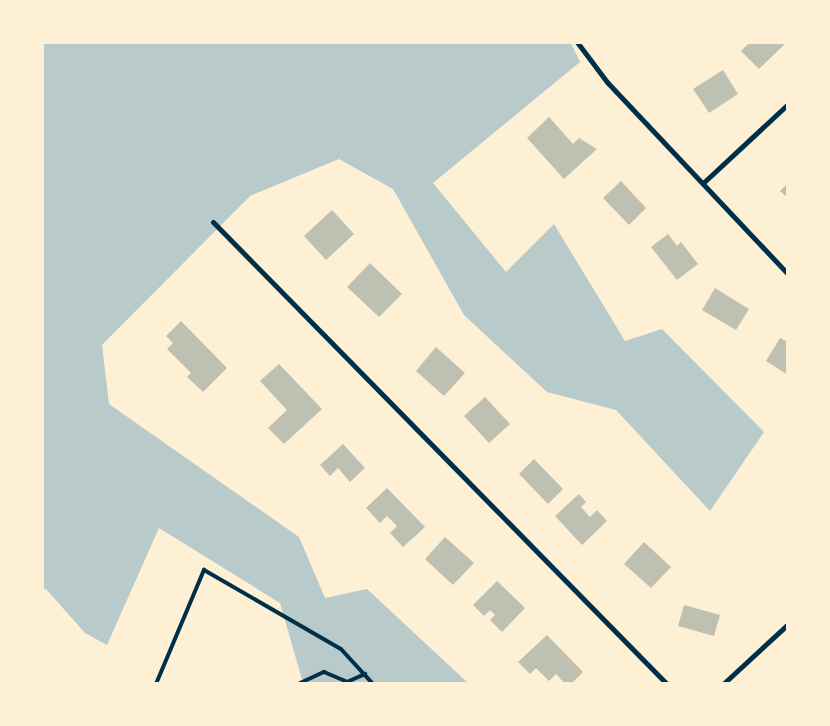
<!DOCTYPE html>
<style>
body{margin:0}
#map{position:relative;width:830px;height:726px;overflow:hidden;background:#fdf0d5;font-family:Quicksand,sans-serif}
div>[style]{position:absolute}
.green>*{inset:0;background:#b9caca}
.building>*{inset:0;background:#bec0b2}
.service>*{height:4px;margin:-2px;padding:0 2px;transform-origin:2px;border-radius:2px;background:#003049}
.minor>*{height:5px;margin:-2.5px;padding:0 2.5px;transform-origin:2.5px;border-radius:2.5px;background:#003049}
span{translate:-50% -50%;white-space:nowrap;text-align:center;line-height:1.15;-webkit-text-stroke:5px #fdf0d5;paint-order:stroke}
.frame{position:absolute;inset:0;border:44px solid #fdf0d5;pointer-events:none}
</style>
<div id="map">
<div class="green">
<i style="clip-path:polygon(43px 43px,571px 43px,580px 62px,433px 183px,506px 272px,554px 224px,625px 341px,662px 329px,764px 432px,710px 511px,616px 410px,547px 392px,464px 315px,393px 189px,339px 159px,250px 196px,102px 345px,109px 404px,299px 537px,325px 598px,367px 589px,468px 683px,303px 683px,280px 603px,159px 528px,107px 645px,85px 633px,46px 589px,43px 589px)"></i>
</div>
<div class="building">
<i style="clip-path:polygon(750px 42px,787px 42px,759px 69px,741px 51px)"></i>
<i style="clip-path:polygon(723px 70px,738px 94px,709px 113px,693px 89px)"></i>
<i style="clip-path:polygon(549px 117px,573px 144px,579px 138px,597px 149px,564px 179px,527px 138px)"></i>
<i style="clip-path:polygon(621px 181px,646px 208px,629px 225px,603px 198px)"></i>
<i style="clip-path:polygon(788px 183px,788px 198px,780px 191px)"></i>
<i style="clip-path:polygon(332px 210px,354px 234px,326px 260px,304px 236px)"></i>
<i style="clip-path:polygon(668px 234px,677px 246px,681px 242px,698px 264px,677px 280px,651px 247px)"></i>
<i style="clip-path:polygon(370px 263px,402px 294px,379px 317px,347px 287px)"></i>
<i style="clip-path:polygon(715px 288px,749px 309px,736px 330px,702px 310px)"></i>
<i style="clip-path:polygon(181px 321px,227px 368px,203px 392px,187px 377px,191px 373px,167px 349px,173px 343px,166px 336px)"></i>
<i style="clip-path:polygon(780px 338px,788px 342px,788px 375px,766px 361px)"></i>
<i style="clip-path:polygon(436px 347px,465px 373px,444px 396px,416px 371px)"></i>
<i style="clip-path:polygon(279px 364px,322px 409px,284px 444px,268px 428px,287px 410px,260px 381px)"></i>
<i style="clip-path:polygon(485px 397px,510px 424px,489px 443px,464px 416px)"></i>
<i style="clip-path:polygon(343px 444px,365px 468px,350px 482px,338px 468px,330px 476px,320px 465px)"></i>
<i style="clip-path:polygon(534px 459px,563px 489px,548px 504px,519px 474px)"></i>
<i style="clip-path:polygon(387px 488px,425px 527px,403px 547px,390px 533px,397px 526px,387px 516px,380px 523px,366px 508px)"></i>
<i style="clip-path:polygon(579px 494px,586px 502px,581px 507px,590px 517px,597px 510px,607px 521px,582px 545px,555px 516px)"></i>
<i style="clip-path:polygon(445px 537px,474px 563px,453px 585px,425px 559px)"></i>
<i style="clip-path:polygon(644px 542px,671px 567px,651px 588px,624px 564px)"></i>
<i style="clip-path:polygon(497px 581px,525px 608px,502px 632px,490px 620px,495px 615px,490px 610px,484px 616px,473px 605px)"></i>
<i style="clip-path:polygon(684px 605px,720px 615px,714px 636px,678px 626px)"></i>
<i style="clip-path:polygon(547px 635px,583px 672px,571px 684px,565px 684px,556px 674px,549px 681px,536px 668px,530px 674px,518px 662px)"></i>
</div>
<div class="service">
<i style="left:156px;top:684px;width:124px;rotate:-67.2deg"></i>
<i style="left:204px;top:570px;width:158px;rotate:30deg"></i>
<i style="left:341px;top:649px;width:47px;rotate:47.6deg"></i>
<i style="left:298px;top:684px;width:29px;rotate:-25deg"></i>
<i style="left:324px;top:672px;width:25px;rotate:23deg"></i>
<i style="left:347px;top:682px;width:20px;rotate:-24deg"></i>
</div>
<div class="minor">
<i style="left:577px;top:42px;width:50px;rotate:53.1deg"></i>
<i style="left:607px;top:82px;width:264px;rotate:46.7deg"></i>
<i style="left:703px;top:183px;width:116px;rotate:-42.9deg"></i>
<i style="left:213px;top:222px;width:648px;rotate:45.5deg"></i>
<i style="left:723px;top:684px;width:88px;rotate:-42.7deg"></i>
</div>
<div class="frame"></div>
</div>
